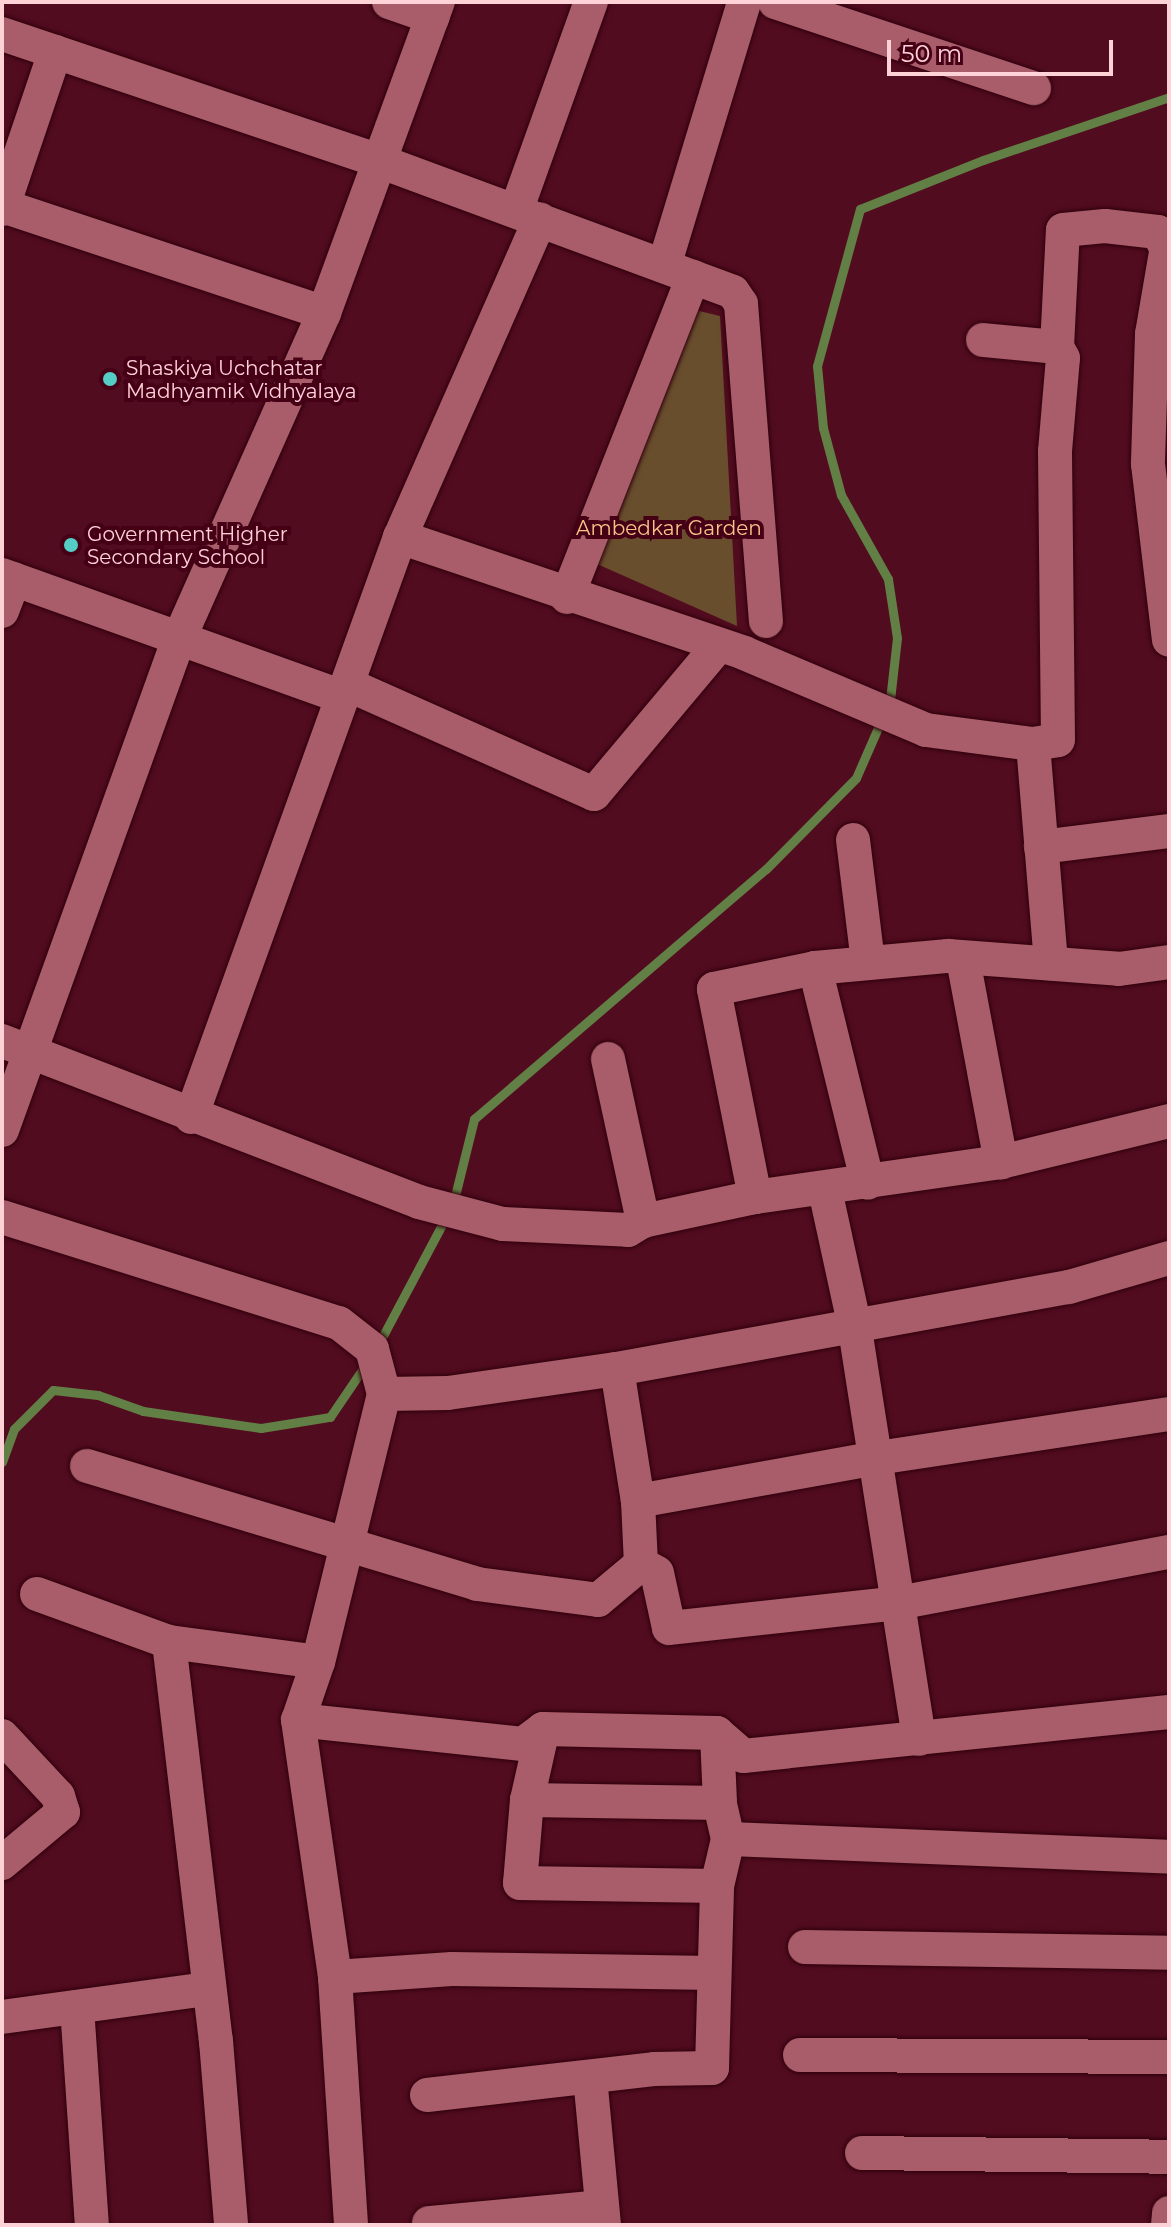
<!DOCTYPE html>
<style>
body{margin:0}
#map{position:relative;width:1171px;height:2227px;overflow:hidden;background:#520c20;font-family:Montserrat,sans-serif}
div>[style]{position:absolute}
.green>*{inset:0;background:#694e2e}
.stream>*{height:9px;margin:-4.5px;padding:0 4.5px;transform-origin:4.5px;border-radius:4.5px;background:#627f45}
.roads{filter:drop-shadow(0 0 2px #2f000c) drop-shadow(0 0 2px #2f000c)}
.minor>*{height:34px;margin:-17px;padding:0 17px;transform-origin:17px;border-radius:17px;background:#a95c69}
.dots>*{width:22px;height:22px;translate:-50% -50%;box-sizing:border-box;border:4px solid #460016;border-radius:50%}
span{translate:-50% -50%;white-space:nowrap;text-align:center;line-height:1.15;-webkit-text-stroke:8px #460016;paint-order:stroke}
.poi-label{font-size:20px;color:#ffd2d8}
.left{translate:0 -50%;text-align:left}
.park-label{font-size:20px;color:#f8c489}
.frame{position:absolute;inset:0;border:4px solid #ffd2d8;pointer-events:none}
.scale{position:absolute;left:887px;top:40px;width:226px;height:36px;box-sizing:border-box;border:4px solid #ffd2d8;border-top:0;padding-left:10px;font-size:24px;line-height:28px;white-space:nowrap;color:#ffd2d8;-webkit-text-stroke:6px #460016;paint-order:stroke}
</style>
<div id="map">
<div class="green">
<i style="clip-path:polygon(695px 310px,720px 316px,737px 626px,588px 560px)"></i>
</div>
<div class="stream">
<i style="left:453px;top:1204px;width:88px;rotate:-76.1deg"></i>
<i style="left:474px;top:1119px;width:384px;rotate:-40.6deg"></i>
<i style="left:766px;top:869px;width:128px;rotate:-45.3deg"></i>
<i style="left:856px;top:778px;width:85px;rotate:-66.4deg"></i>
<i style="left:890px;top:700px;width:62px;rotate:-83.6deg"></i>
<i style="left:897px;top:638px;width:60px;rotate:-98.7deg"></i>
<i style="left:888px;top:579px;width:96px;rotate:-119.2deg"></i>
<i style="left:841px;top:495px;width:69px;rotate:-105deg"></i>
<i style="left:823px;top:428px;width:62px;rotate:-95.5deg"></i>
<i style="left:817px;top:366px;width:163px;rotate:-74.7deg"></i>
<i style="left:860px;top:209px;width:132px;rotate:-21.7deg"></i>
<i style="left:983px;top:160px;width:196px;rotate:-18.7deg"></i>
<i style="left:378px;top:1345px;width:145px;rotate:-62deg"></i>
<i style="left:2px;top:1462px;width:35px;rotate:-70deg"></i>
<i style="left:14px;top:1429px;width:55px;rotate:-45deg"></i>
<i style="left:53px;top:1390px;width:45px;rotate:6.3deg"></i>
<i style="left:98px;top:1395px;width:48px;rotate:19.6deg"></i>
<i style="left:143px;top:1411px;width:119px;rotate:8.2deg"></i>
<i style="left:261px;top:1428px;width:70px;rotate:-9.1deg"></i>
<i style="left:330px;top:1417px;width:64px;rotate:-55.8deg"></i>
</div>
<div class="roads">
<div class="minor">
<i style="left:389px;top:2px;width:46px;rotate:19.2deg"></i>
<i style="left:775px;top:2px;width:273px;rotate:18.4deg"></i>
<i style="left:2px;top:34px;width:398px;rotate:18.6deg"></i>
<i style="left:379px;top:161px;width:377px;rotate:20.3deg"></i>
<i style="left:733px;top:292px;width:14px;rotate:56deg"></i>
<i style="left:741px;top:304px;width:318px;rotate:85.5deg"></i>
<i style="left:3px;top:206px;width:338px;rotate:18.4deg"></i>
<i style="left:2px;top:209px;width:166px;rotate:-71.3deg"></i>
<i style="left:516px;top:211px;width:222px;rotate:-70.3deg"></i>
<i style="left:1166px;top:252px;width:83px;rotate:99.7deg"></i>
<i style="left:1152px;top:334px;width:130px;rotate:91.8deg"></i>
<i style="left:1148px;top:464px;width:177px;rotate:83.2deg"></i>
<i style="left:664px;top:266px;width:276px;rotate:-73.1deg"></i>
<i style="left:983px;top:340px;width:74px;rotate:5.4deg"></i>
<i style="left:400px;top:537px;width:363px;rotate:18.6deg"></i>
<i style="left:744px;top:653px;width:198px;rotate:22.9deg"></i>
<i style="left:926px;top:730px;width:108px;rotate:7.5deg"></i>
<i style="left:1033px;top:744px;width:25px;rotate:-9deg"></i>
<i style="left:1058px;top:740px;width:289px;rotate:-90.6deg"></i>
<i style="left:1055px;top:451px;width:93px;rotate:-85.1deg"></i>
<i style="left:1063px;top:358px;width:13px;rotate:-119deg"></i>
<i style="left:1057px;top:347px;width:117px;rotate:-87.1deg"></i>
<i style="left:1063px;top:230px;width:42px;rotate:-5.4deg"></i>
<i style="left:1105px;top:226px;width:53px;rotate:6.5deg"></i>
<i style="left:1158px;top:232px;width:25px;rotate:63deg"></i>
<i style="left:2px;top:575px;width:362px;rotate:19.7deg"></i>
<i style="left:567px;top:597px;width:344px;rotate:-68.5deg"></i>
<i style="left:2px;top:611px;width:34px;rotate:-69deg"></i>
<i style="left:349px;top:685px;width:268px;rotate:24deg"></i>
<i style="left:594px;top:794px;width:193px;rotate:-50deg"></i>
<i style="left:1033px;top:744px;width:220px;rotate:85.3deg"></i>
<i style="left:853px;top:840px;width:124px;rotate:83deg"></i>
<i style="left:1041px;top:847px;width:129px;rotate:-7.1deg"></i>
<i style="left:963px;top:959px;width:207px;rotate:79.4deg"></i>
<i style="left:815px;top:968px;width:221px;rotate:76.2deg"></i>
<i style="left:2px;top:1041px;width:447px;rotate:21.1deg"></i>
<i style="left:419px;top:1202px;width:87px;rotate:14.7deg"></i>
<i style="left:503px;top:1224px;width:125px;rotate:2.7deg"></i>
<i style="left:628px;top:1230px;width:17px;rotate:-31deg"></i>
<i style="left:643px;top:1221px;width:115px;rotate:-12.1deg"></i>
<i style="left:755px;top:1197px;width:248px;rotate:-8.1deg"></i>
<i style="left:1001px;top:1162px;width:173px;rotate:-13.7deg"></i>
<i style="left:608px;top:1059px;width:166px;rotate:77.8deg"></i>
<i style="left:191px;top:1117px;width:617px;rotate:-70.18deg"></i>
<i style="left:400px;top:537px;width:347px;rotate:-66.2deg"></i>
<i style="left:2px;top:1130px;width:520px;rotate:-70.21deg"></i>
<i style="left:178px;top:641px;width:359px;rotate:-66deg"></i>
<i style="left:324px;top:313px;width:331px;rotate:-69.9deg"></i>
<i style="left:825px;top:1190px;width:136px;rotate:77.7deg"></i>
<i style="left:854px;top:1323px;width:421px;rotate:81.1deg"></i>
<i style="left:755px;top:1197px;width:212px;rotate:-101.2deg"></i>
<i style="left:714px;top:989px;width:103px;rotate:-11.7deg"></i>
<i style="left:815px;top:968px;width:134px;rotate:-5.2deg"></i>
<i style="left:948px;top:956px;width:171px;rotate:4.3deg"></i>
<i style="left:1119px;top:969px;width:50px;rotate:-8deg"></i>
<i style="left:2px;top:1217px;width:353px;rotate:17.5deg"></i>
<i style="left:339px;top:1323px;width:42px;rotate:38.2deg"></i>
<i style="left:372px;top:1349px;width:47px;rotate:75.1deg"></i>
<i style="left:384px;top:1394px;width:276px;rotate:103.8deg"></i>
<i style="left:318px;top:1662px;width:61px;rotate:109deg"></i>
<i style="left:298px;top:1720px;width:260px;rotate:81.8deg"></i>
<i style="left:335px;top:1977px;width:249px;rotate:86.3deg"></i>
<i style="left:617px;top:1369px;width:134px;rotate:81deg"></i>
<i style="left:638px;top:1501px;width:63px;rotate:87.3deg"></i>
<i style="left:641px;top:1564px;width:18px;rotate:29deg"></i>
<i style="left:657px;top:1573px;width:56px;rotate:77.7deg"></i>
<i style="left:669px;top:1628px;width:230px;rotate:-6.2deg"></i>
<i style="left:898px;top:1603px;width:276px;rotate:-10.7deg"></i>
<i style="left:384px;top:1394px;width:64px;rotate:-0.9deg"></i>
<i style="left:448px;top:1393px;width:171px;rotate:-8.1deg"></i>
<i style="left:617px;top:1369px;width:459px;rotate:-10.3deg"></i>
<i style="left:1069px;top:1287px;width:104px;rotate:-16.2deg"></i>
<i style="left:87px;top:1466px;width:407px;rotate:16.8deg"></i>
<i style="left:477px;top:1584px;width:122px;rotate:7.5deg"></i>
<i style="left:598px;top:1600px;width:56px;rotate:-39.9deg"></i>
<i style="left:638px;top:1501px;width:237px;rotate:-10.2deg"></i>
<i style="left:871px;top:1459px;width:301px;rotate:-8.6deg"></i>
<i style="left:37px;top:1594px;width:140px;rotate:20deg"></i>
<i style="left:169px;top:1642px;width:150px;rotate:7.6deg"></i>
<i style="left:169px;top:1642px;width:402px;rotate:83.3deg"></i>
<i style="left:216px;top:2041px;width:185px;rotate:85.3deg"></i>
<i style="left:298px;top:1720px;width:226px;rotate:6.1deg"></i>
<i style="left:523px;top:1744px;width:25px;rotate:-37deg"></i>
<i style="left:543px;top:1729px;width:174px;rotate:1.3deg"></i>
<i style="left:717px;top:1733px;width:35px;rotate:41deg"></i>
<i style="left:743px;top:1756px;width:428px;rotate:-5.9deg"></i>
<i style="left:543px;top:1729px;width:73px;rotate:102.7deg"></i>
<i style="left:527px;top:1800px;width:83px;rotate:94.8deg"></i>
<i style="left:520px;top:1883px;width:197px;rotate:0.9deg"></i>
<i style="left:2px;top:1736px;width:82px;rotate:47deg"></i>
<i style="left:58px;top:1796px;width:17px;rotate:73deg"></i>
<i style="left:63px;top:1812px;width:80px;rotate:140.1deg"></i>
<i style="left:527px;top:1800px;width:193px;rotate:0.9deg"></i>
<i style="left:728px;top:1839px;width:441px;rotate:2.3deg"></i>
<i style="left:805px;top:1947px;width:364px;rotate:0.9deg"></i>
<i style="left:335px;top:1977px;width:117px;rotate:-3.9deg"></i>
<i style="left:452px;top:1969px;width:262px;rotate:0.9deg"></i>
<i style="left:77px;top:2007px;width:219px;rotate:86.1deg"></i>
<i style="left:2px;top:2017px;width:206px;rotate:-7.8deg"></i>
<i style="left:800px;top:2055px;width:369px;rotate:0.3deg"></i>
<i style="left:590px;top:2077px;width:149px;rotate:84.6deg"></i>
<i style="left:427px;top:2095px;width:228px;rotate:-6.5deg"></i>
<i style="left:654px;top:2069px;width:58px;rotate:-1deg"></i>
<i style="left:712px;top:2068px;width:182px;rotate:-88.4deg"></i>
<i style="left:717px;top:1886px;width:48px;rotate:-76.8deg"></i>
<i style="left:728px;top:1839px;width:37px;rotate:-103deg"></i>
<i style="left:720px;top:1803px;width:70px;rotate:-92.5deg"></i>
<i style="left:862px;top:2153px;width:307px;rotate:0.7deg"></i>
<i style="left:429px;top:2223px;width:173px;rotate:-5.3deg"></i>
<i style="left:1168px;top:2225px;width:12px;rotate:-85deg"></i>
</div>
</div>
<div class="dots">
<i style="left:110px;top:379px;background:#54cdc7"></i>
<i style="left:71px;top:545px;background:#54cdc7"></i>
</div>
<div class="poi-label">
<span class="left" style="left:126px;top:380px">Shaskiya Uchchatar<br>Madhyamik Vidhyalaya</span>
<span class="left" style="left:87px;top:546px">Government Higher<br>Secondary School</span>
</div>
<div class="park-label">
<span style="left:669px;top:528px">Ambedkar Garden</span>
</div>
<div class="frame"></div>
<div class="scale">50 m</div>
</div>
